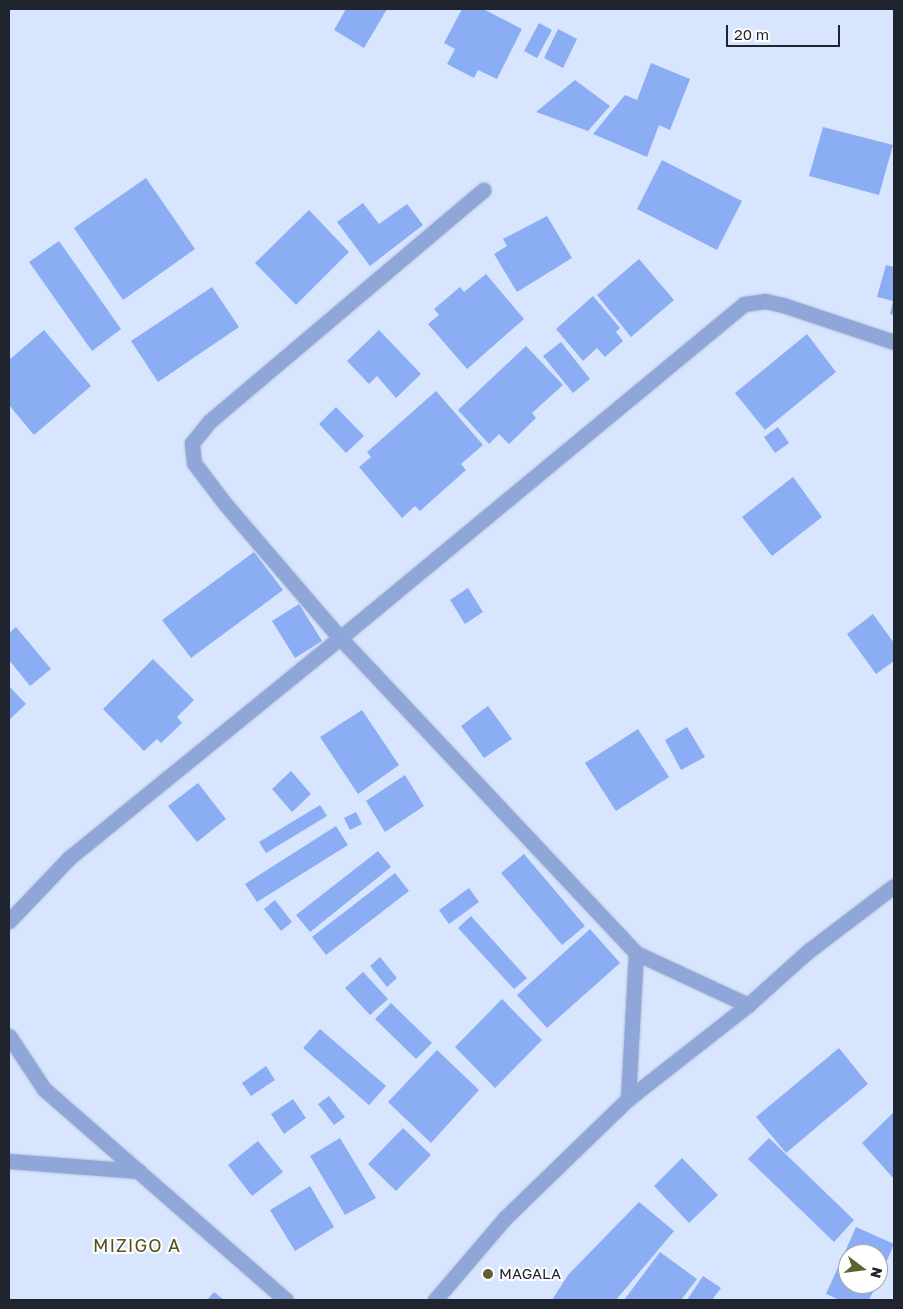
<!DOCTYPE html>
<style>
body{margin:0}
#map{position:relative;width:903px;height:1309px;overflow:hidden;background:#d8e5ff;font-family:"Golos Text",sans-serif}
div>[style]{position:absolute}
.building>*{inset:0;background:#8aadf4}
.roads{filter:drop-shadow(0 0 1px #b7c2d9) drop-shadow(0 0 1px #b7c2d9)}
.street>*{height:15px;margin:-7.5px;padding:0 7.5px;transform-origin:7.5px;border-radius:7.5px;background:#8fa7d8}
.dots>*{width:14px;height:14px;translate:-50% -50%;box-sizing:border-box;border:2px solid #fff;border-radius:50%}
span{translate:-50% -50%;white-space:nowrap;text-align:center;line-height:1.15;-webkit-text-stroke:4px #fff;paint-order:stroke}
.poi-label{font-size:15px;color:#20242e}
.left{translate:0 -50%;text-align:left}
.quarter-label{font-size:18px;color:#515317;letter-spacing:1px}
.frame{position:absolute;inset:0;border:10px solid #20242e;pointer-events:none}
.north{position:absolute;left:838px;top:1244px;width:50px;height:50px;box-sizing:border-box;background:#fff;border:1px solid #a6a7ab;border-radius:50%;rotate:105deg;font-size:14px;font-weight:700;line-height:20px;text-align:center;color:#20242e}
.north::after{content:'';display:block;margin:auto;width:18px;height:22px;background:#5f612e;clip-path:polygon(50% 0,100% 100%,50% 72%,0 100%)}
.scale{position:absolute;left:726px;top:25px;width:114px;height:22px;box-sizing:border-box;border:2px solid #20242e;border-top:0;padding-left:6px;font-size:15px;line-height:18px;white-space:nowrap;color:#20242e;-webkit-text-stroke:4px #fff;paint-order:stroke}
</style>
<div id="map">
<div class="building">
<i style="clip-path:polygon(346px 9px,387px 9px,364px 48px,334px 30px)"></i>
<i style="clip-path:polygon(462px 9px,483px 9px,522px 29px,497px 79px,478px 70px,474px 78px,447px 64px,455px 49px,444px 43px)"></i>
<i style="clip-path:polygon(539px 23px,552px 30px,537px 58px,524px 51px)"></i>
<i style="clip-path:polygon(558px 29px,577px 39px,563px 68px,544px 58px)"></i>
<i style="clip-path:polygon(651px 63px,690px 79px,670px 130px,659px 125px,647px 157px,593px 134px,625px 95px,637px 100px)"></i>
<i style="clip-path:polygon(575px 80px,610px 106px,588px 131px,536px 112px)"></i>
<i style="clip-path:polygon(823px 127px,893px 145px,879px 195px,809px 176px)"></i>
<i style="clip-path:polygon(662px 160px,742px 201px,717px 250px,637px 209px)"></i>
<i style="clip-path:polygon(146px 178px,195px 249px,123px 300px,74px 228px)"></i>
<i style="clip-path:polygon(363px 203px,379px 224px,407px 204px,423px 225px,370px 266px,337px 222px)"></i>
<i style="clip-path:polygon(309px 210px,349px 252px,296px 305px,255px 263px)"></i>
<i style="clip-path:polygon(547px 216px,572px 258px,517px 292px,494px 254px,507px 246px,503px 239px)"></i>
<i style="clip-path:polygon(59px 241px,121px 329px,92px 351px,29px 262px)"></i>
<i style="clip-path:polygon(639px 259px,674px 300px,631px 337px,597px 295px)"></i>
<i style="clip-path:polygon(886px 265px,894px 267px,894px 315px,890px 314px,893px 301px,877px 297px)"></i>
<i style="clip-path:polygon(486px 274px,524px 319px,467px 369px,428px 324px,439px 315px,434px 309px,460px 287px,464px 292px)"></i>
<i style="clip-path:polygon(212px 287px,239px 327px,158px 382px,131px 341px)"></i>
<i style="clip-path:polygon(593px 296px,620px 328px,616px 332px,623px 341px,605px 357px,597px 348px,583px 361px,556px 329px)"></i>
<i style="clip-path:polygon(44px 330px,91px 386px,34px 435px,9px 405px,9px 360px)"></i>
<i style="clip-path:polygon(379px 330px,421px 374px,396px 398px,377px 376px,369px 384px,347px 361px)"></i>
<i style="clip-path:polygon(807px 334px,836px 372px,765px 430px,735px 393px)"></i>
<i style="clip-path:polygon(561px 342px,590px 379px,573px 393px,543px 356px)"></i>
<i style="clip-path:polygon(526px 346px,563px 385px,532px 413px,536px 418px,509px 444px,499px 434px,489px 444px,458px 410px)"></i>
<i style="clip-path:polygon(436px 391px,483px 445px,461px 464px,466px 470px,420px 511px,415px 506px,402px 518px,359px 467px,371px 457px,367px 452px)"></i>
<i style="clip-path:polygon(336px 407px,364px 436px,346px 453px,319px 424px)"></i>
<i style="clip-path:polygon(778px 427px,789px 443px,775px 453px,764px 437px)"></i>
<i style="clip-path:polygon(793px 477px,822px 517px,772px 556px,742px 517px)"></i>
<i style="clip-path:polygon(254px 552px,283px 590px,191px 658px,162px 620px)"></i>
<i style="clip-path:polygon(468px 588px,483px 612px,465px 624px,450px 600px)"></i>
<i style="clip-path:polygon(299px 604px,322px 641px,295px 658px,272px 621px)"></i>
<i style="clip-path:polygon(873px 614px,894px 643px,894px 661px,876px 674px,847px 634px)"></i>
<i style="clip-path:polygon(16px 627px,51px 669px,30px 686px,9px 660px,9px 633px)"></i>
<i style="clip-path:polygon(153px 659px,194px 700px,177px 717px,182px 723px,161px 743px,157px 739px,144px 751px,103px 709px)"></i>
<i style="clip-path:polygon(9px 686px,26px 704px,9px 720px)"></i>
<i style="clip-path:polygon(488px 706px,512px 739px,484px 758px,461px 726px)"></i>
<i style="clip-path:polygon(362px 710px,399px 765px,358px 794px,320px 737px)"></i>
<i style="clip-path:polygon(687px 727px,705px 757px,681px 770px,665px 740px)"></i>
<i style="clip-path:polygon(638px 729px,669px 777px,616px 811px,585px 763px)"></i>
<i style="clip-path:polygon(291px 771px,311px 794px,292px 812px,272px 789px)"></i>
<i style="clip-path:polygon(405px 775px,424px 806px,385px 832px,366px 801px)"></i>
<i style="clip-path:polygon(198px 783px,226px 819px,197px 842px,168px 806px)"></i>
<i style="clip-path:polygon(320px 805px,327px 816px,266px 853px,259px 842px)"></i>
<i style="clip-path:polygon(356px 812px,362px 824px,350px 830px,344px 818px)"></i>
<i style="clip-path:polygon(336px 826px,348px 845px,257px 902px,245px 884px)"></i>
<i style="clip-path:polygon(378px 851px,391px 867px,310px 932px,296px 915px)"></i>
<i style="clip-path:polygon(524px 854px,585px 926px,562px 945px,501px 873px)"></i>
<i style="clip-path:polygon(395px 873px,409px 891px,326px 955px,312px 937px)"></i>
<i style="clip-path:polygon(469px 888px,479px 902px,449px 924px,439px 910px)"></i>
<i style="clip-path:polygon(275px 900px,292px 922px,281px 931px,264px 909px)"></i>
<i style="clip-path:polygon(471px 916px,527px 978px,514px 989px,458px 928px)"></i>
<i style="clip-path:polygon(590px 929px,620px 963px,547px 1028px,517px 995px)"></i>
<i style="clip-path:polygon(380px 957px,397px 978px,387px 987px,370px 966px)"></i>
<i style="clip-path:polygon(363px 972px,388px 999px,370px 1015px,345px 988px)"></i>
<i style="clip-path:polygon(502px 999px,542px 1040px,495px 1088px,455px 1047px)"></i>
<i style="clip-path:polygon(391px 1003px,432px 1043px,416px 1059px,375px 1019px)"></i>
<i style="clip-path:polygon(320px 1029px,386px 1086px,369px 1105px,303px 1048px)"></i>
<i style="clip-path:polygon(839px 1048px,868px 1084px,786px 1153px,756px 1117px)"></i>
<i style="clip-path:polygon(437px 1050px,479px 1090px,431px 1143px,388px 1102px)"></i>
<i style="clip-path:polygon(266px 1066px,275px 1080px,251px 1096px,242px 1083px)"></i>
<i style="clip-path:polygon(329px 1096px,345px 1117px,334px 1125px,318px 1104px)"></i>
<i style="clip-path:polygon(293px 1099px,306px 1118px,284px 1134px,271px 1114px)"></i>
<i style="clip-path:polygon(894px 1112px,894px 1179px,862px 1143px)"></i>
<i style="clip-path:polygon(403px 1128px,431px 1155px,396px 1191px,368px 1164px)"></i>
<i style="clip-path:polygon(340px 1138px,376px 1198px,345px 1215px,310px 1156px)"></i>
<i style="clip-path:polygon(769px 1138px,854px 1220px,834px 1242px,748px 1159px)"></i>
<i style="clip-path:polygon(258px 1141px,283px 1172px,252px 1196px,228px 1165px)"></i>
<i style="clip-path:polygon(682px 1158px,718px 1195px,689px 1223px,654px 1186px)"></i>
<i style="clip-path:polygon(310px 1186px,334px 1227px,295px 1251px,270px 1210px)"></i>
<i style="clip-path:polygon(639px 1202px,674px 1231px,616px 1300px,552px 1300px,568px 1275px)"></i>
<i style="clip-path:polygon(856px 1227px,894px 1244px,878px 1281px,878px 1254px,848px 1254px,848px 1284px,877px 1284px,869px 1300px,840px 1300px,826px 1294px)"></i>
<i style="clip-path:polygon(660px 1252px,697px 1279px,681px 1300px,624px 1300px)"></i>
<i style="clip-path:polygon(703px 1276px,721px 1288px,712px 1300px,687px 1300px)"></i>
<i style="clip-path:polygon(214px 1292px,224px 1300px,207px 1300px)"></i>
</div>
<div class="roads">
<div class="street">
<i style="left:9px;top:921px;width:87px;rotate:-46.4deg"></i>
<i style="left:69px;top:858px;width:349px;rotate:-39.1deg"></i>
<i style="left:340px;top:638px;width:175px;rotate:-130.6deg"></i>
<i style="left:226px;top:505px;width:53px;rotate:-127.3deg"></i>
<i style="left:194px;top:463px;width:20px;rotate:-96deg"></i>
<i style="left:192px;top:443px;width:28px;rotate:-51deg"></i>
<i style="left:210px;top:421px;width:358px;rotate:-40.2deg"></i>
<i style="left:748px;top:1005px;width:123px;rotate:-155.1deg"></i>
<i style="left:636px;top:953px;width:432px;rotate:-133.2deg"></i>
<i style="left:340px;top:638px;width:524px;rotate:-39.58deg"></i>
<i style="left:744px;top:304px;width:21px;rotate:-8deg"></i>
<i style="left:765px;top:301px;width:18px;rotate:13deg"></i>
<i style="left:783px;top:305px;width:117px;rotate:18.4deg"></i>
<i style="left:9px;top:1036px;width:64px;rotate:56.6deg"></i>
<i style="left:44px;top:1089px;width:321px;rotate:41.1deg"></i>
<i style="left:628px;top:1099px;width:146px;rotate:-86.9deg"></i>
<i style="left:9px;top:1161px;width:130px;rotate:4.4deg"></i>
<i style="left:435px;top:1300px;width:108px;rotate:-49.5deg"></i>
<i style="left:505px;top:1218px;width:171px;rotate:-44.1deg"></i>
<i style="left:628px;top:1099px;width:152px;rotate:-38.1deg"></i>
<i style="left:748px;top:1005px;width:79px;rotate:-41.9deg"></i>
<i style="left:807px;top:952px;width:109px;rotate:-37.2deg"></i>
</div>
</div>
<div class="dots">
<i style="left:488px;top:1274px;background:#5f612e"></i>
</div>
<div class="poi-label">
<span class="left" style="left:499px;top:1274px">MAGALA</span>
</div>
<div class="quarter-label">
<span style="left:137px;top:1245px">MIZIGO A</span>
</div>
<div class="frame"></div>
<div class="north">N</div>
<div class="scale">20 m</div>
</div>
